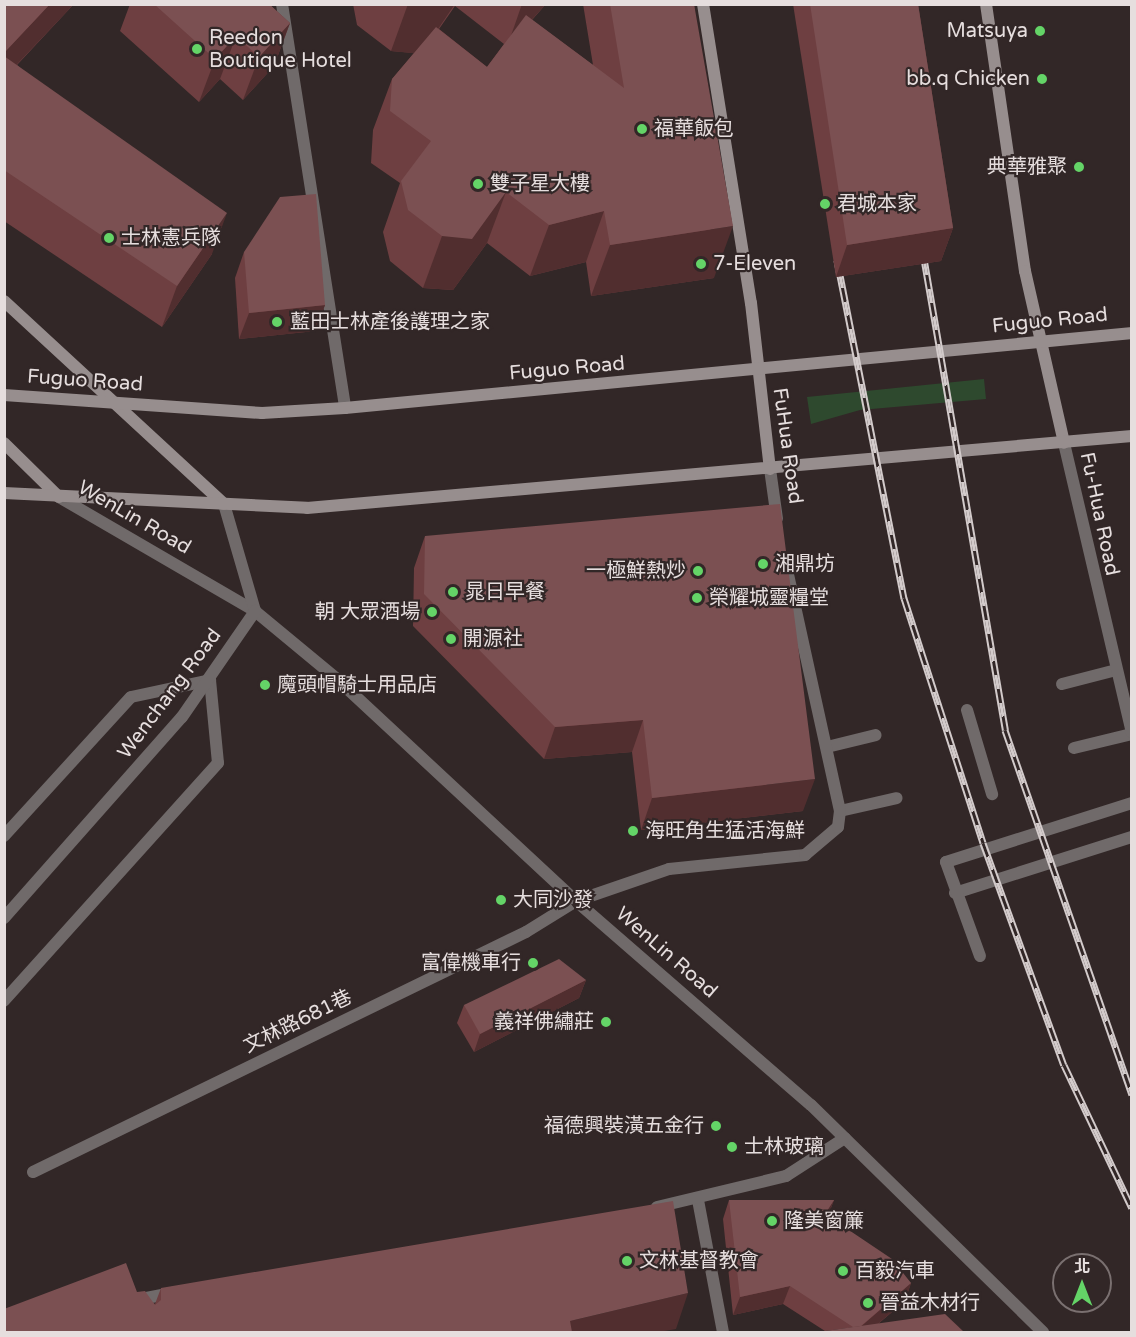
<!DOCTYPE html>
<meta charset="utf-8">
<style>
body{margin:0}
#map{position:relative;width:1136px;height:1337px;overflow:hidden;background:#322727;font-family:"Varela Round","Noto Sans TC",sans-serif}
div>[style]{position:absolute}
.green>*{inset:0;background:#2e492e}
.lane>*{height:12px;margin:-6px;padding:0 6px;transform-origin:6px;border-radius:6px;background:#706a6a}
.street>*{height:12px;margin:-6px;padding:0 6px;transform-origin:6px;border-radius:6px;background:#706a6a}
.secondary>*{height:12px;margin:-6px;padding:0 6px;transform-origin:6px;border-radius:6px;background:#978e8e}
.rail>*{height:7px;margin-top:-3.5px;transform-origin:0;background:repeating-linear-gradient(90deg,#322727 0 14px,#d3cbcb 0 28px);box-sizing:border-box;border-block:2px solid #d3cbcb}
.wall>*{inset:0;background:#6e3f41}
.shaded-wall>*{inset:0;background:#512e2f}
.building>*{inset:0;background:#7b5052}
.dots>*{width:16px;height:16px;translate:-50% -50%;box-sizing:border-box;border:3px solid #322727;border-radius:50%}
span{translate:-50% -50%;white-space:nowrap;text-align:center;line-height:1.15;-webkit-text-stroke:4.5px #322727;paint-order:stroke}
.poi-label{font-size:20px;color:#e6dede}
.right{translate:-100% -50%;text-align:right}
.left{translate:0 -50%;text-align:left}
.street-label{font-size:20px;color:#e6dede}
.frame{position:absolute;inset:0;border:6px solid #e6dede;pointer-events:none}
.north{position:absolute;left:1052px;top:1253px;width:60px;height:60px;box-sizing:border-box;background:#322727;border:2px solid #7a7070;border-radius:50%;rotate:0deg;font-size:16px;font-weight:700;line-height:24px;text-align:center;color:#e6dede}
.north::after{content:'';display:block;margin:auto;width:21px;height:27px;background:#64d467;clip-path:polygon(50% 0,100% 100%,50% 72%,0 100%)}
</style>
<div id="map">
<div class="green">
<i style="clip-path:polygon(984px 379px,986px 399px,860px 410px,811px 424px,807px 397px)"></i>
</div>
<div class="lane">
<i style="left:770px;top:469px;width:50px;rotate:82deg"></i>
<i style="left:1062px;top:684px;width:56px;rotate:-14.5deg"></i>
<i style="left:967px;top:710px;width:88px;rotate:73.4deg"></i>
<i style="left:827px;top:747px;width:50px;rotate:-13.8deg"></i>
<i style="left:1074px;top:748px;width:60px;rotate:-13.6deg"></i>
<i style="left:840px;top:811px;width:58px;rotate:-12.8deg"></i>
<i style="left:955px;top:893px;width:186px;rotate:-17.6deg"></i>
<i style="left:576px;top:901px;width:98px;rotate:-19deg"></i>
<i style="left:669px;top:869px;width:137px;rotate:-5.9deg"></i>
<i style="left:805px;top:855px;width:43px;rotate:-40.3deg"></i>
<i style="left:838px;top:827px;width:16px;rotate:-83deg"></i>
<i style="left:840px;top:811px;width:252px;rotate:-102.4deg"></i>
<i style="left:980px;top:956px;width:100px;rotate:-109.9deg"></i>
<i style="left:946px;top:862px;width:195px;rotate:-17.6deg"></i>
</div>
<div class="street">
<i style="left:282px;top:4px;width:409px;rotate:81.1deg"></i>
<i style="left:1064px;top:443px;width:297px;rotate:76.8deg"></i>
<i style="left:59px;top:497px;width:227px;rotate:30.2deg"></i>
<i style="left:255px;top:611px;width:108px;rotate:39.7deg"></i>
<i style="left:338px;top:680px;width:325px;rotate:42.9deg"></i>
<i style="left:576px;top:901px;width:311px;rotate:41deg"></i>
<i style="left:811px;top:1105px;width:325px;rotate:44.4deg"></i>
<i style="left:224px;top:504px;width:111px;rotate:73.8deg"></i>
<i style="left:4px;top:836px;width:188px;rotate:-47.6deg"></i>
<i style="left:131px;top:697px;width:81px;rotate:-12.1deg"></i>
<i style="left:210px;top:680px;width:83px;rotate:84.5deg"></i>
<i style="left:218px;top:763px;width:320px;rotate:132deg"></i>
<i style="left:4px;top:918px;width:268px;rotate:-48.5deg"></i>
<i style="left:182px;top:717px;width:129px;rotate:-55.4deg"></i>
<i style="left:33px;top:1172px;width:548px;rotate:-25.96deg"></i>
<i style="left:526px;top:932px;width:59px;rotate:-31.8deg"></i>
<i style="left:698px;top:1200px;width:134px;rotate:79.3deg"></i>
<i style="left:657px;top:1207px;width:133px;rotate:-13.5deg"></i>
<i style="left:786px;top:1176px;width:70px;rotate:-32.8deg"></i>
<i style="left:141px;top:1332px;width:32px;rotate:-99deg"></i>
<i style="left:136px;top:1300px;width:38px;rotate:-11deg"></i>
</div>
<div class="secondary">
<i style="left:703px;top:4px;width:303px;rotate:80.9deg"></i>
<i style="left:751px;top:303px;width:167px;rotate:83.5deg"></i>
<i style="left:986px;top:4px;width:270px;rotate:81.7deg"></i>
<i style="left:1025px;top:271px;width:176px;rotate:77.2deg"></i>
<i style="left:4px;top:301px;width:299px;rotate:42.7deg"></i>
<i style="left:4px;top:395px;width:259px;rotate:4deg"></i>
<i style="left:262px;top:413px;width:83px;rotate:-3.4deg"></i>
<i style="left:345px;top:408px;width:791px;rotate:-5.44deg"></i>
<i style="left:4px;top:443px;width:77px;rotate:44.5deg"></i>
<i style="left:4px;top:493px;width:303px;rotate:2.8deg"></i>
<i style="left:307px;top:508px;width:828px;rotate:-4.99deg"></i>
</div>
<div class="rail">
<i style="left:922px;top:247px;width:490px;rotate:80.2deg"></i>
<i style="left:1005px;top:730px;width:386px;rotate:70.8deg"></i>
<i style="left:837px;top:260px;width:345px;rotate:78.8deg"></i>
<i style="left:904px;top:598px;width:257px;rotate:72.1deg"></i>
<i style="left:983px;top:843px;width:236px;rotate:70deg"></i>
<i style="left:1064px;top:1065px;width:158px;rotate:64.6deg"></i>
</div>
<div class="wall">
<i style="clip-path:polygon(4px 4px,74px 4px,17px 65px,212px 254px,162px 327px,4px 221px)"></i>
<i style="clip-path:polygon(130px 4px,269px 4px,290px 23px,274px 66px,243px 100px,220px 79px,199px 102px,120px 31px)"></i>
<i style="clip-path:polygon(evenodd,353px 4px,546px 4px,532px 20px,593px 65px,583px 4px,694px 4px,714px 278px,591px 296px,586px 262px,530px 276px,487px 243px,453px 290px,423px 288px,390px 261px,383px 232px,400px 183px,371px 163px,373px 130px,392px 79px,414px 53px,391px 51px,357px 25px,353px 4px,455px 6px,504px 44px,487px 67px,439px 29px,455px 6px)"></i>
<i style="clip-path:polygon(793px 4px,918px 4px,953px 228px,941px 261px,836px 277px)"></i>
<i style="clip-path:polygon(244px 252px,325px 305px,315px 331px,239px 339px,235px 278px)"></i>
<i style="clip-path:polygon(425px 536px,803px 811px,641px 830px,632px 752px,544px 759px,413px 626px,414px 568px)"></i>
<i style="clip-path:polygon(586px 980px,579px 998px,474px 1052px,457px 1023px,464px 1005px)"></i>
<i style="clip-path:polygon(729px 1200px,834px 1200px,828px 1216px,911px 1283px,905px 1301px,878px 1324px,825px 1331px,783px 1304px,733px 1315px,723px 1219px)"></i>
<i style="clip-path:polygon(161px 1288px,676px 1329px,4px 1332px,137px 1292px,155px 1304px)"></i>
</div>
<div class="shaded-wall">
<i style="clip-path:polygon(50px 4px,74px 4px,4px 78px,4px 53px)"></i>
<i style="clip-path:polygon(408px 4px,455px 4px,421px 54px,391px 51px)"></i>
<i style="clip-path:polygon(522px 4px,546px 4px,507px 47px)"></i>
<i style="clip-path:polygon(290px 23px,274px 66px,243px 100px,259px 57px)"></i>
<i style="clip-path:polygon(236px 36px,220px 79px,199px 102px,215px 59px)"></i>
<i style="clip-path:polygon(506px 192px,487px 243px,453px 290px,423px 288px,442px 236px)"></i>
<i style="clip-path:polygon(604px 211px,586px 262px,530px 276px,549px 225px)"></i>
<i style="clip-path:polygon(227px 213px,212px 254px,162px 327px,177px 286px)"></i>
<i style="clip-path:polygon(733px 226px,714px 278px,591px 296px,610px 245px)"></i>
<i style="clip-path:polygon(953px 228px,941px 261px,836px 277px,847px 245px)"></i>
<i style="clip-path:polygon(325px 305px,315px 331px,239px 339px,249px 313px)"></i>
<i style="clip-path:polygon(643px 720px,632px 752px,544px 759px,555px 727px)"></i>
<i style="clip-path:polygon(815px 779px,803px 811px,641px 830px,652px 798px)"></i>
<i style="clip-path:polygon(586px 980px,579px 998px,474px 1052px,480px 1034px)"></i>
<i style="clip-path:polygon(834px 1200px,827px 1218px,825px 1214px)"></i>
<i style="clip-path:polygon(911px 1283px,905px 1301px,868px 1332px,857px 1330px)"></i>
<i style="clip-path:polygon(790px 1286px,783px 1304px,733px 1315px,740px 1297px)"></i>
<i style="clip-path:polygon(688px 1293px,676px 1329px,659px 1332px,566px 1332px,570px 1321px)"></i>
</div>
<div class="building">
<i style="clip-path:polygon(4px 4px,50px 4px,4px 53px)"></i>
<i style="clip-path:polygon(154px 4px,269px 4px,290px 23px,259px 57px,236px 36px,215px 59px)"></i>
<i style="clip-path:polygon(610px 4px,694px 4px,733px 226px,610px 245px,604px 211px,549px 225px,506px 192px,472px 239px,442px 236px,408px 210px,401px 181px,431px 141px,390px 111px,392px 79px,436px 27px,487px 67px,526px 15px,624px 88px)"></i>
<i style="clip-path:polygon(810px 4px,918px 4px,953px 228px,847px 245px)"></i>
<i style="clip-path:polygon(4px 56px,227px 213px,177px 286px,4px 170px)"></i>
<i style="clip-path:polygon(316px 194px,325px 305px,249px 313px,244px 252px,280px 197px)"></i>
<i style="clip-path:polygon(780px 504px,815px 779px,652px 798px,643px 720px,555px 727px,424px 594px,425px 536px)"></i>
<i style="clip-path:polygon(559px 959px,586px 980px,480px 1034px,464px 1005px)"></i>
<i style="clip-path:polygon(729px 1200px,834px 1200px,825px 1214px,892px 1259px,911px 1283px,861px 1326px,853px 1327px,790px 1286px,740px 1297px)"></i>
<i style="clip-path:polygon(673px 1201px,688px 1293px,570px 1321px,572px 1332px,4px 1332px,4px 1309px,126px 1263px,137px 1292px,145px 1291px,155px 1305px,161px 1300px,161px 1288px)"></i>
<i style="clip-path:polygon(945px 1314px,964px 1332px,818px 1332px)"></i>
</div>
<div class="dots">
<i style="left:1040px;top:31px;background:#64d467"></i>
<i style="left:197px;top:49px;background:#64d467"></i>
<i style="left:1042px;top:79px;background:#64d467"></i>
<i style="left:642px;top:129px;background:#64d467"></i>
<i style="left:1079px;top:167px;background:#64d467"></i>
<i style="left:478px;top:184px;background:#64d467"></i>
<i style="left:825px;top:204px;background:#64d467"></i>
<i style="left:109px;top:238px;background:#64d467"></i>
<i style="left:701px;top:264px;background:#64d467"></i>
<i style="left:277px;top:322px;background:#64d467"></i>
<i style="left:763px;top:564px;background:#64d467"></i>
<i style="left:698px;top:571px;background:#64d467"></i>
<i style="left:453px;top:592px;background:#64d467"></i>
<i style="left:697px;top:598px;background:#64d467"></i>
<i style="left:432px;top:612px;background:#64d467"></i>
<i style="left:451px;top:639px;background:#64d467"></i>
<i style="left:265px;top:685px;background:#64d467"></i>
<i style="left:633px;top:831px;background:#64d467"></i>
<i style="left:501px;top:900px;background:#64d467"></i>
<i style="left:533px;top:963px;background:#64d467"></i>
<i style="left:606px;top:1022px;background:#64d467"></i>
<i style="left:716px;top:1126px;background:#64d467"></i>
<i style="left:732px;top:1147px;background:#64d467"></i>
<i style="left:772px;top:1221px;background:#64d467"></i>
<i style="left:627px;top:1261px;background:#64d467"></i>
<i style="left:843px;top:1271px;background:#64d467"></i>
<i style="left:868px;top:1303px;background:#64d467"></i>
</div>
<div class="poi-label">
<span class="right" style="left:1028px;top:31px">Matsuya</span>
<span class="left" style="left:209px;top:50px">Reedon<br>Boutique Hotel</span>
<span class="right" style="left:1030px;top:79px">bb.q Chicken</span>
<span class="left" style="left:654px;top:129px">福華飯包</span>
<span class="right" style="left:1067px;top:167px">典華雅聚</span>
<span class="left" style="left:490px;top:184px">雙子星大樓</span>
<span class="left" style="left:837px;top:204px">君城本家</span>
<span class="left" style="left:121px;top:238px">士林憲兵隊</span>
<span class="left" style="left:713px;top:264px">7-Eleven</span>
<span class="left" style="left:290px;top:322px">藍田士林產後護理之家</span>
<span class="left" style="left:775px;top:564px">湘鼎坊</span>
<span class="right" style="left:686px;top:571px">一極鮮熱炒</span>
<span class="left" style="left:465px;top:592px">晁日早餐</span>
<span class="left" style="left:709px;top:598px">榮耀城靈糧堂</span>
<span class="right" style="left:420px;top:612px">朝 大眾酒場</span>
<span class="left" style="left:463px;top:639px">開源社</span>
<span class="left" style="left:277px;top:685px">魔頭帽騎士用品店</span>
<span class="left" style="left:645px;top:831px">海旺角生猛活海鮮</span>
<span class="left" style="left:513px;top:900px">大同沙發</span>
<span class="right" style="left:521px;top:963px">富偉機車行</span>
<span class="right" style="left:594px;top:1022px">義祥佛繡莊</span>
<span class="right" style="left:704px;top:1126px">福德興裝潢五金行</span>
<span class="left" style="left:744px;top:1147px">士林玻璃</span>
<span class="left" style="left:784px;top:1221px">隆美窗簾</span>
<span class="left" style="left:639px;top:1261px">文林基督教會</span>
<span class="left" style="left:855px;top:1271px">百毅汽車</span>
<span class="left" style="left:880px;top:1303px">晉益木材行</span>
</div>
<div class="street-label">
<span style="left:1050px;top:321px;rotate:-6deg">Fuguo Road</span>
<span style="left:567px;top:369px;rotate:-5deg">Fuguo Road</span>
<span style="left:85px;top:381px;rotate:4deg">Fuguo Road</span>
<span style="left:787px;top:446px;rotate:82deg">FuHua Road</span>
<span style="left:1099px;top:514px;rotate:78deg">Fu-Hua Road</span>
<span style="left:134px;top:518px;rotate:30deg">WenLin Road</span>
<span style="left:170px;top:694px;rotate:-53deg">Wenchang Road</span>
<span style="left:666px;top:953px;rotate:41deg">WenLin Road</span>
<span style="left:298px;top:1022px;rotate:-26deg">文林路681巷</span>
</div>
<div class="frame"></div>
<div class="north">北</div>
</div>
